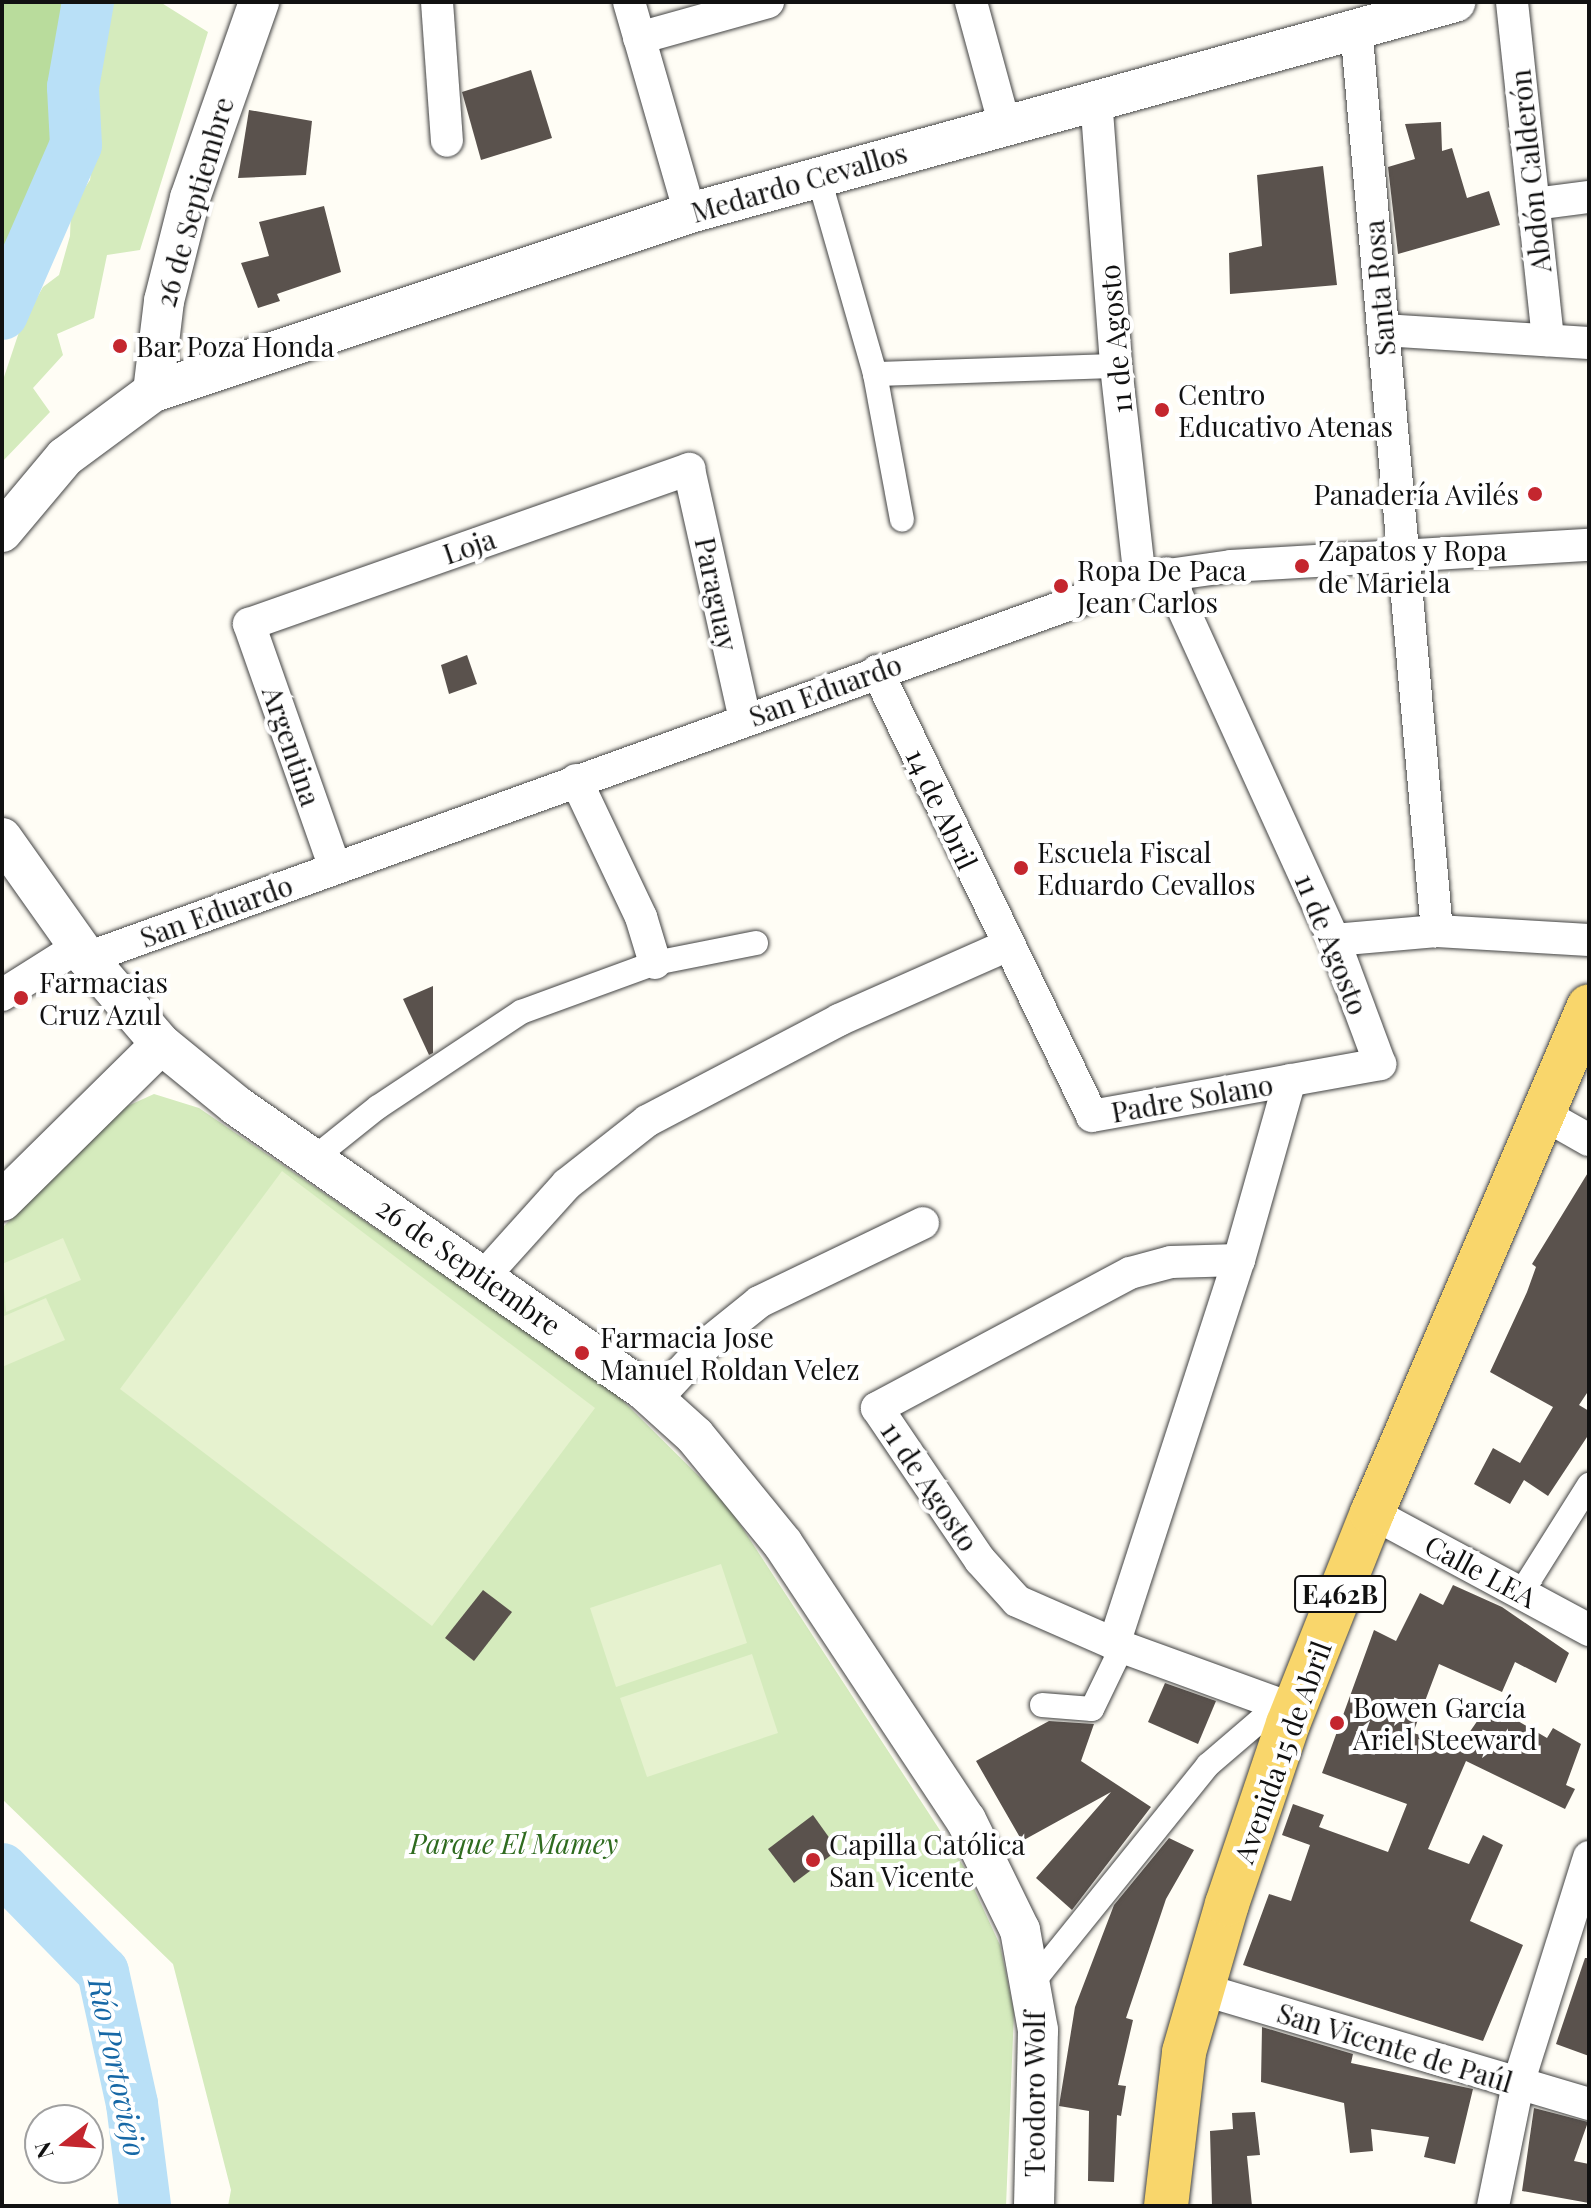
<!DOCTYPE html>
<meta charset="utf-8">
<style>
body{margin:0}
#map{position:relative;width:1591px;height:2208px;overflow:hidden;background:#fffdf5;font-family:"Playfair Display",serif}
div>[style]{position:absolute}
.green>*{inset:0;background:#d5ebbd}
.forest>*{inset:0;background:#b9dc9c}
.pitch>*{inset:0;background:#e6f2cf}
.river>*{height:52px;margin:-26px;padding:0 26px;transform-origin:26px;border-radius:26px;background:#b9e0f7}
.building>*{inset:0;background:#5a524d}
.roads{filter:drop-shadow(0 0 2px #444) drop-shadow(0 0 2px #444)}
.pedestrian>*{height:24px;margin:-12px;padding:0 12px;transform-origin:12px;border-radius:12px;background:#fff}
.minor>*{height:32px;margin:-16px;padding:0 16px;transform-origin:16px;border-radius:16px;background:#fff}
.tertiary>*{height:40px;margin:-20px;padding:0 20px;transform-origin:20px;border-radius:20px;background:#fff}
.primary>*{height:44px;margin:-22px;padding:0 22px;transform-origin:22px;border-radius:22px;background:#f9d66b}
.dots>*{width:22px;height:22px;translate:-50% -50%;box-sizing:border-box;border:4px solid #fff;border-radius:50%}
span{translate:-50% -50%;white-space:nowrap;text-align:center;line-height:1.15;-webkit-text-stroke:8px #fff;paint-order:stroke}
.shield-label span{padding:2px 6px;background:#fff;border:2px solid;border-radius:6px;-webkit-text-stroke-width:0}
.shield-label{font-size:26px;color:#111;font-weight:700}
.street-label{font-size:28px;color:#111}
.poi-label{font-size:28px;color:#111}
.left{translate:0 -50%;text-align:left}
.right{translate:-100% -50%;text-align:right}
.park-label{font-size:28px;color:#2f6b1f;font-style:italic}
.water-label{font-size:30px;color:#1768a6;font-style:italic}
.frame{position:absolute;inset:0;border:4px solid #111;pointer-events:none}
.north{position:absolute;left:24px;top:2104px;width:80px;height:80px;box-sizing:border-box;background:#fff;border:2px solid #a0a0a0;border-radius:50%;rotate:253deg;font-size:22px;font-weight:700;line-height:32px;text-align:center;color:#111}
.north::after{content:'';display:block;margin:auto;width:28px;height:36px;background:#c4262e;clip-path:polygon(50% 0,100% 100%,50% 72%,0 100%)}
</style>
<div id="map">
<div class="green">
<i style="clip-path:polygon(104px 2px,160px 2px,208px 32px,140px 250px,107px 255px,94px 318px,57px 334px,63px 355px,33px 388px,50px 412px,2px 462px,2px 383px,21px 326px,43px 287px,59px 275px,70px 236px,71px 209px,90px 180px,97px 132px,85px 73px)"></i>
<i style="clip-path:polygon(154px 1094px,199px 1108px,611px 1389px,726px 1503px,964px 1867px,1000px 1945px,1014px 2012px,1006px 2206px,228px 2206px,231px 2190px,173px 1964px,2px 1799px,2px 1228px,121px 1109px)"></i>
</div>
<div class="forest">
<i style="clip-path:polygon(2px 2px,75px 2px,52px 134px,23px 228px,2px 275px)"></i>
</div>
<div class="pitch">
<i style="clip-path:polygon(282px 1171px,595px 1408px,432px 1626px,120px 1389px)"></i>
<i style="clip-path:polygon(63px 1238px,81px 1280px,6px 1312px,2px 1264px)"></i>
<i style="clip-path:polygon(46px 1298px,65px 1340px,2px 1367px,2px 1317px)"></i>
<i style="clip-path:polygon(721px 1564px,747px 1643px,616px 1687px,590px 1608px)"></i>
<i style="clip-path:polygon(752px 1654px,778px 1733px,647px 1777px,620px 1698px)"></i>
</div>
<div class="river">
<i style="left:2px;top:314px;width:184px;rotate:-66.4deg"></i>
<i style="left:76px;top:145px;width:58px;rotate:-93deg"></i>
<i style="left:73px;top:87px;width:86px;rotate:-80deg"></i>
<i style="left:2px;top:1869px;width:144px;rotate:45.6deg"></i>
<i style="left:103px;top:1972px;width:135px;rotate:77.6deg"></i>
<i style="left:132px;top:2104px;width:103px;rotate:82.7deg"></i>
</div>
<div class="building">
<i style="clip-path:polygon(531px 70px,552px 138px,481px 160px,462px 92px)"></i>
<i style="clip-path:polygon(249px 110px,312px 121px,306px 175px,238px 178px)"></i>
<i style="clip-path:polygon(1441px 122px,1442px 151px,1452px 148px,1467px 198px,1489px 191px,1500px 225px,1398px 254px,1388px 167px,1415px 159px,1405px 124px)"></i>
<i style="clip-path:polygon(1323px 166px,1337px 285px,1230px 294px,1229px 253px,1262px 246px,1257px 175px)"></i>
<i style="clip-path:polygon(324px 206px,341px 272px,277px 294px,280px 301px,258px 308px,241px 263px,269px 256px,259px 222px)"></i>
<i style="clip-path:polygon(467px 655px,477px 684px,449px 694px,441px 665px)"></i>
<i style="clip-path:polygon(433px 986px,433px 1053px,429px 1055px,403px 999px)"></i>
<i style="clip-path:polygon(1589px 1171px,1589px 1390px,1579px 1405px,1589px 1411px,1589px 1434px,1548px 1496px,1524px 1480px,1510px 1504px,1474px 1484px,1493px 1448px,1520px 1463px,1553px 1407px,1490px 1372px,1527px 1292px,1536px 1267px,1532px 1264px)"></i>
<i style="clip-path:polygon(1453px 1585px,1502px 1607px,1569px 1653px,1556px 1683px,1515px 1662px,1502px 1692px,1439px 1664px,1413px 1733px,1460px 1746px,1489px 1704px,1547px 1738px,1553px 1728px,1581px 1744px,1566px 1785px,1575px 1789px,1565px 1809px,1466px 1761px,1428px 1849px,1469px 1864px,1483px 1835px,1503px 1845px,1470px 1921px,1523px 1945px,1483px 2041px,1243px 1965px,1269px 1894px,1291px 1901px,1310px 1845px,1282px 1835px,1293px 1804px,1324px 1815px,1319px 1827px,1388px 1852px,1407px 1804px,1322px 1773px,1374px 1630px,1396px 1641px,1420px 1593px,1443px 1605px)"></i>
<i style="clip-path:polygon(483px 1590px,512px 1612px,474px 1661px,445px 1638px)"></i>
<i style="clip-path:polygon(1165px 1683px,1216px 1701px,1198px 1744px,1148px 1722px)"></i>
<i style="clip-path:polygon(1049px 1721px,1094px 1724px,1081px 1761px,1151px 1807px,1072px 1910px,1036px 1878px,1111px 1792px,1022px 1841px,976px 1761px)"></i>
<i style="clip-path:polygon(813px 1815px,838px 1850px,794px 1883px,768px 1849px)"></i>
<i style="clip-path:polygon(1169px 1838px,1194px 1850px,1166px 1899px,1126px 2018px,1133px 2020px,1118px 2085px,1126px 2086px,1121px 2116px,1117px 2115px,1114px 2182px,1088px 2181px,1089px 2111px,1059px 2106px,1075px 2007px,1114px 1905px)"></i>
<i style="clip-path:polygon(1585px 1958px,1589px 1958px,1589px 2056px,1556px 2044px)"></i>
<i style="clip-path:polygon(1262px 2027px,1353px 2054px,1351px 2063px,1473px 2089px,1455px 2164px,1424px 2157px,1429px 2137px,1371px 2129px,1373px 2151px,1350px 2153px,1344px 2103px,1261px 2082px)"></i>
<i style="clip-path:polygon(1534px 2108px,1588px 2122px,1574px 2161px,1589px 2164px,1589px 2203px,1522px 2191px)"></i>
<i style="clip-path:polygon(1255px 2112px,1260px 2155px,1247px 2156px,1252px 2206px,1212px 2206px,1210px 2131px,1233px 2129px,1232px 2113px)"></i>
</div>
<div class="roads">
<div class="pedestrian">
<i style="left:818px;top:175px;width:207px;rotate:74deg"></i>
<i style="left:875px;top:374px;width:148px;rotate:79.5deg"></i>
<i style="left:875px;top:374px;width:241px;rotate:-1.9deg"></i>
<i style="left:313px;top:1159px;width:83px;rotate:-38.7deg"></i>
<i style="left:378px;top:1107px;width:172px;rotate:-33.6deg"></i>
<i style="left:521px;top:1012px;width:143px;rotate:-20.1deg"></i>
<i style="left:655px;top:963px;width:103px;rotate:-11.2deg"></i>
<i style="left:1521px;top:1593px;width:128px;rotate:-57.8deg"></i>
<i style="left:1042px;top:1705px;width:50px;rotate:4.6deg"></i>
<i style="left:1092px;top:1709px;width:69px;rotate:-64.2deg"></i>
<i style="left:1033px;top:1982px;width:279px;rotate:-51.1deg"></i>
<i style="left:1208px;top:1765px;width:92px;rotate:-40.6deg"></i>
</div>
<div class="minor">
<i style="left:437px;top:2px;width:139px;rotate:85.9deg"></i>
<i style="left:629px;top:2px;width:220px;rotate:73.9deg"></i>
<i style="left:971px;top:2px;width:125px;rotate:74.7deg"></i>
<i style="left:1512px;top:2px;width:340px;rotate:83.9deg"></i>
<i style="left:1356px;top:27px;width:908px;rotate:84.88deg"></i>
<i style="left:639px;top:38px;width:134px;rotate:-15.6deg"></i>
<i style="left:1096px;top:98px;width:269px;rotate:85.7deg"></i>
<i style="left:1116px;top:366px;width:214px;rotate:83.6deg"></i>
<i style="left:1534px;top:204px;width:55px;rotate:-7.3deg"></i>
<i style="left:1383px;top:330px;width:206px;rotate:3.6deg"></i>
<i style="left:877px;top:671px;width:494px;rotate:64.2deg"></i>
<i style="left:1092px;top:1116px;width:293px;rotate:-10.2deg"></i>
<i style="left:1380px;top:1064px;width:132px;rotate:-110.4deg"></i>
<i style="left:1334px;top:940px;width:403px;rotate:-114.5deg"></i>
<i style="left:576px;top:780px;width:152px;rotate:64.6deg"></i>
<i style="left:641px;top:917px;width:48px;rotate:73.1deg"></i>
<i style="left:335px;top:868px;width:259px;rotate:-109.4deg"></i>
<i style="left:249px;top:624px;width:467px;rotate:-19.4deg"></i>
<i style="left:689px;top:469px;width:256px;rotate:77.4deg"></i>
<i style="left:1334px;top:940px;width:103px;rotate:-5deg"></i>
<i style="left:1437px;top:931px;width:152px;rotate:3.4deg"></i>
<i style="left:87px;top:958px;width:1119px;rotate:-19.8deg"></i>
<i style="left:1140px;top:579px;width:92px;rotate:-8.1deg"></i>
<i style="left:1231px;top:566px;width:359px;rotate:-3.4deg"></i>
<i style="left:2px;top:995px;width:90px;rotate:-32.3deg"></i>
<i style="left:1543px;top:1114px;width:53px;rotate:29.5deg"></i>
<i style="left:1239px;top:1260px;width:68px;rotate:178.3deg"></i>
<i style="left:1171px;top:1262px;width:42px;rotate:165deg"></i>
<i style="left:1130px;top:1273px;width:287px;rotate:151.9deg"></i>
<i style="left:877px;top:1408px;width:184px;rotate:55.9deg"></i>
<i style="left:980px;top:1560px;width:55px;rotate:47.9deg"></i>
<i style="left:1017px;top:1601px;width:115px;rotate:23.7deg"></i>
<i style="left:1122px;top:1647px;width:184px;rotate:20deg"></i>
<i style="left:485px;top:1275px;width:122px;rotate:-48deg"></i>
<i style="left:567px;top:1184px;width:102px;rotate:-38.2deg"></i>
<i style="left:647px;top:1121px;width:217px;rotate:-27.7deg"></i>
<i style="left:839px;top:1020px;width:183px;rotate:-23.9deg"></i>
<i style="left:655px;top:1400px;width:76px;rotate:-47.1deg"></i>
<i style="left:707px;top:1344px;width:67px;rotate:-38.9deg"></i>
<i style="left:759px;top:1302px;width:182px;rotate:-25.7deg"></i>
<i style="left:1372px;top:1513px;width:247px;rotate:28.3deg"></i>
<i style="left:1114px;top:1644px;width:404px;rotate:-72deg"></i>
<i style="left:1239px;top:1260px;width:187px;rotate:-74.2deg"></i>
<i style="left:1201px;top:1989px;width:405px;rotate:16.5deg"></i>
<i style="left:1493px;top:2206px;width:125px;rotate:-78.4deg"></i>
<i style="left:1518px;top:2084px;width:238px;rotate:-72.6deg"></i>
</div>
<div class="tertiary">
<i style="left:153px;top:392px;width:566px;rotate:-18.43deg"></i>
<i style="left:690px;top:213px;width:794px;rotate:-15.42deg"></i>
<i style="left:2px;top:532px;width:98px;rotate:-50deg"></i>
<i style="left:65px;top:457px;width:109px;rotate:-36.5deg"></i>
<i style="left:153px;top:392px;width:92px;rotate:-83.1deg"></i>
<i style="left:164px;top:301px;width:106px;rotate:-75.8deg"></i>
<i style="left:190px;top:198px;width:208px;rotate:-70.6deg"></i>
<i style="left:2px;top:838px;width:147px;rotate:54.7deg"></i>
<i style="left:87px;top:958px;width:113px;rotate:49.3deg"></i>
<i style="left:161px;top:1044px;width:98px;rotate:39.2deg"></i>
<i style="left:237px;top:1106px;width:495px;rotate:34.9deg"></i>
<i style="left:643px;top:1389px;width:70px;rotate:42.1deg"></i>
<i style="left:695px;top:1436px;width:139px;rotate:50.8deg"></i>
<i style="left:783px;top:1544px;width:331px;rotate:56.5deg"></i>
<i style="left:966px;top:1820px;width:123px;rotate:63.9deg"></i>
<i style="left:1020px;top:1930px;width:102px;rotate:79.8deg"></i>
<i style="left:1038px;top:2030px;width:176px;rotate:91.3deg"></i>
<i style="left:2px;top:1201px;width:223px;rotate:-44.6deg"></i>
</div>
<div class="primary">
<i style="left:1166px;top:2206px;width:155px;rotate:-83.3deg"></i>
<i style="left:1184px;top:2052px;width:154px;rotate:-73.8deg"></i>
<i style="left:1227px;top:1904px;width:190px;rotate:-71.3deg"></i>
<i style="left:1288px;top:1724px;width:227px;rotate:-68.3deg"></i>
<i style="left:1372px;top:1513px;width:551px;rotate:-66.83deg"></i>
</div>
</div>
<div class="dots">
<i style="left:120px;top:346px;background:#c4262e"></i>
<i style="left:1162px;top:410px;background:#c4262e"></i>
<i style="left:1535px;top:494px;background:#c4262e"></i>
<i style="left:1302px;top:566px;background:#c4262e"></i>
<i style="left:1061px;top:586px;background:#c4262e"></i>
<i style="left:1021px;top:868px;background:#c4262e"></i>
<i style="left:21px;top:998px;background:#c4262e"></i>
<i style="left:582px;top:1353px;background:#c4262e"></i>
<i style="left:1337px;top:1723px;background:#c4262e"></i>
<i style="left:813px;top:1860px;background:#c4262e"></i>
</div>
<div class="shield-label">
<span style="left:1340px;top:1594px">E462B</span>
</div>
<div class="street-label">
<span style="left:1530px;top:171px;rotate:-96deg">Abdón Calderón</span>
<span style="left:799px;top:182px;rotate:-16deg">Medardo Cevallos</span>
<span style="left:194px;top:202px;rotate:-74deg">26 de Septiembre</span>
<span style="left:1379px;top:288px;rotate:-95deg">Santa Rosa</span>
<span style="left:1115px;top:339px;rotate:-95deg">11 de Agosto</span>
<span style="left:469px;top:546px;rotate:-19deg">Loja</span>
<span style="left:717px;top:594px;rotate:78deg">Paraguay</span>
<span style="left:825px;top:690px;rotate:-20deg">San Eduardo</span>
<span style="left:292px;top:746px;rotate:71deg">Argentina</span>
<span style="left:942px;top:809px;rotate:65deg">14 de Abril</span>
<span style="left:216px;top:911px;rotate:-20deg">San Eduardo</span>
<span style="left:1332px;top:944px;rotate:68deg">11 de Agosto</span>
<span style="left:1192px;top:1098px;rotate:-10deg">Padre Solano</span>
<span style="left:469px;top:1266px;rotate:35deg">26 de Septiembre</span>
<span style="left:930px;top:1486px;rotate:56deg">11 de Agosto</span>
<span style="left:1481px;top:1571px;rotate:28deg">Calle LEA</span>
<span style="left:1282px;top:1752px;rotate:-70deg">Avenida 15 de Abril</span>
<span style="left:1395px;top:2047px;rotate:17deg">San Vicente de Paúl</span>
<span style="left:1034px;top:2094px;rotate:-90deg">Teodoro Wolf</span>
</div>
<div class="poi-label">
<span class="left" style="left:136px;top:346px">Bar Poza Honda</span>
<span class="left" style="left:1178px;top:410px">Centro<br>Educativo Atenas</span>
<span class="right" style="left:1519px;top:494px">Panadería Avilés</span>
<span class="left" style="left:1318px;top:566px">Zapatos y Ropa<br>de Mariela</span>
<span class="left" style="left:1077px;top:586px">Ropa De Paca<br>Jean Carlos</span>
<span class="left" style="left:1037px;top:868px">Escuela Fiscal<br>Eduardo Cevallos</span>
<span class="left" style="left:39px;top:998px">Farmacias<br>Cruz Azul</span>
<span class="left" style="left:600px;top:1353px">Farmacia Jose<br>Manuel Roldan Velez</span>
<span class="left" style="left:1353px;top:1723px">Bowen García<br>Ariel Steeward</span>
<span class="left" style="left:829px;top:1860px">Capilla Católica<br>San Vicente</span>
</div>
<div class="park-label">
<span style="left:514px;top:1843px">Parque El Mamey</span>
</div>
<div class="water-label">
<span style="left:118px;top:2067px;rotate:78deg">Río Portoviejo</span>
</div>
<div class="frame"></div>
<div class="north">N</div>
</div>
